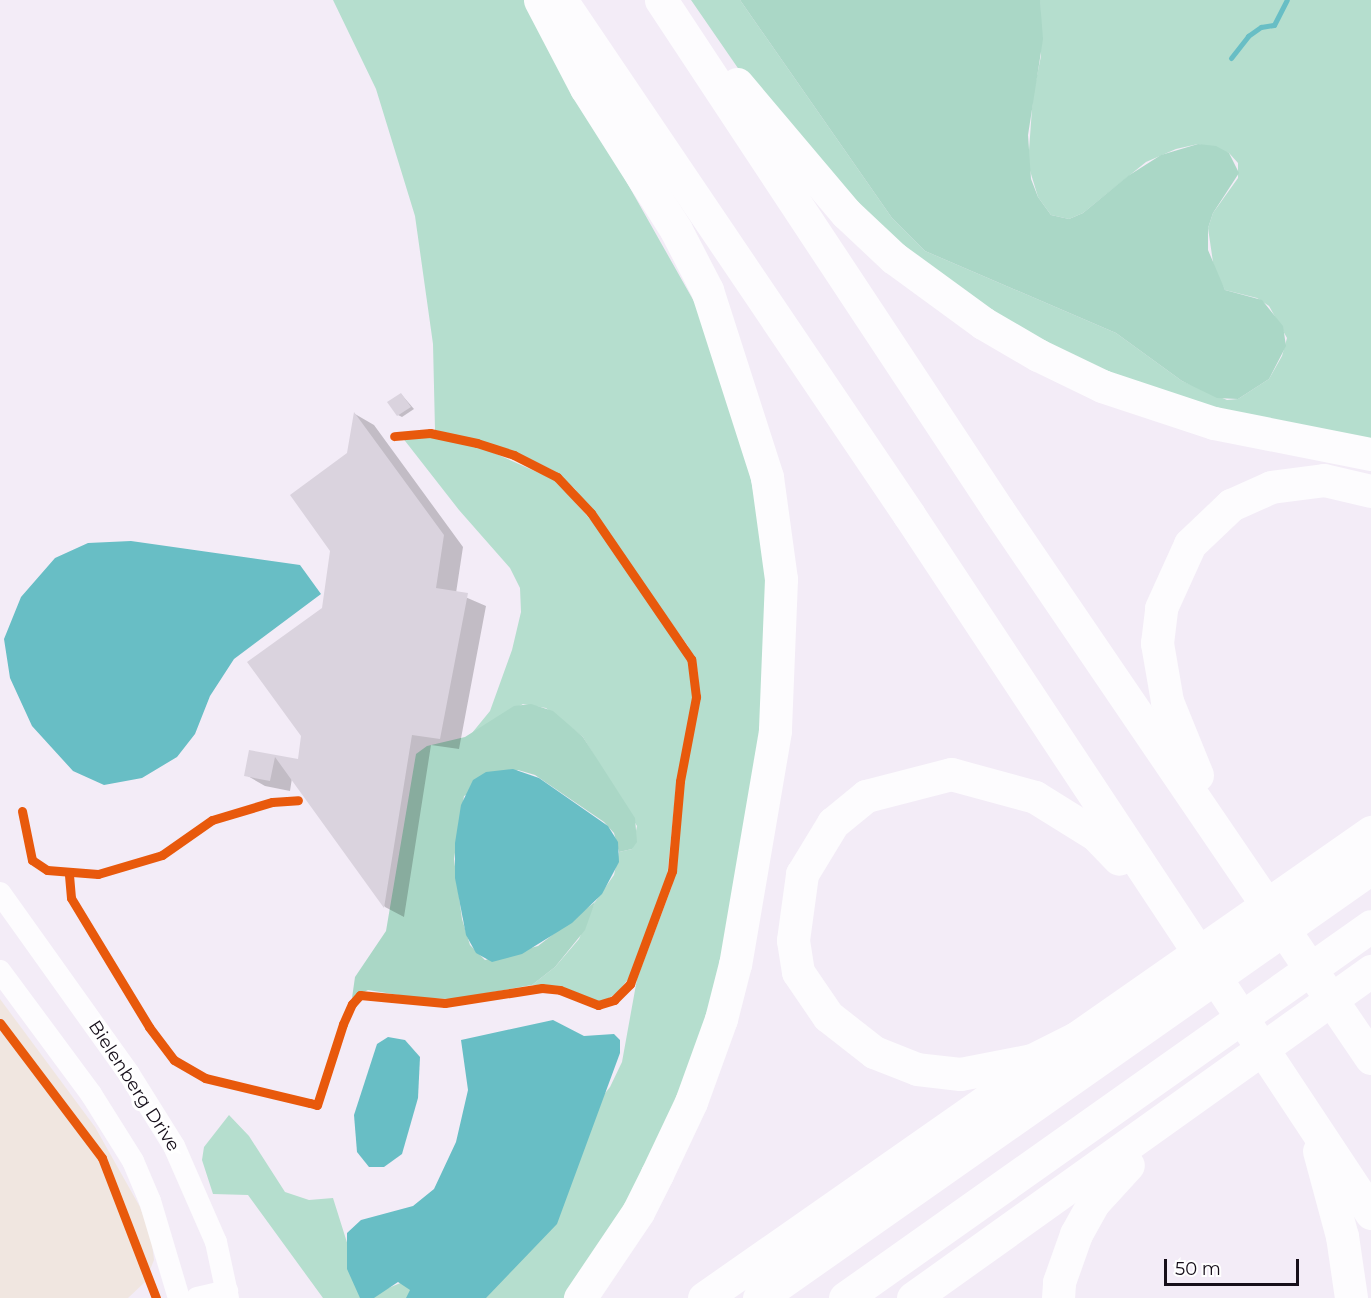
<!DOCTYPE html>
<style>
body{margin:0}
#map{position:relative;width:1371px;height:1298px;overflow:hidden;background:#f3ecf7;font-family:Montserrat,sans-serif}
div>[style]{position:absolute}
.commercial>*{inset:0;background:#f0e6e0}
.green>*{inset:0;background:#b5dece}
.forest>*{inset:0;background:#aad7c6}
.water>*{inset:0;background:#68bec5}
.shadow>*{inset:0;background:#0003}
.stream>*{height:5px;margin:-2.5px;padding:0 2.5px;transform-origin:2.5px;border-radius:2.5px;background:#68bec5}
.building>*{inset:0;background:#dad3de}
.tertiary>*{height:22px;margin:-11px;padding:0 11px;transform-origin:11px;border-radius:11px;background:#fdfcfe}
.motorway>*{height:33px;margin:-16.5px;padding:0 16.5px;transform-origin:16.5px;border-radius:16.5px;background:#fdfcfe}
.cycleway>*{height:9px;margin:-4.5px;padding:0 4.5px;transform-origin:4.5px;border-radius:4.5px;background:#e8590c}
span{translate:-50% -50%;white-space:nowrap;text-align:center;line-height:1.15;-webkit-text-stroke:6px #fff;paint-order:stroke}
.street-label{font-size:18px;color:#160f1a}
.scale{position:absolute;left:1164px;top:1259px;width:135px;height:27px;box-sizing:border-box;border:3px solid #160f1a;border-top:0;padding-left:8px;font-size:18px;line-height:21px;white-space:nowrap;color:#160f1a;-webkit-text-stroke:4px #fff;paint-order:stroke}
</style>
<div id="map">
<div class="commercial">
<i style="clip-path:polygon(0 999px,95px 1127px,140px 1207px,151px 1236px,154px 1260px,145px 1282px,128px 1298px,0 1298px)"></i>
</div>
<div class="green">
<i style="clip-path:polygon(333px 0,524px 0,696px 305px,739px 420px,766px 555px,769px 674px,721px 969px,675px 1121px,569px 1298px,323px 1298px,248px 1195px,213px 1194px,202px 1160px,204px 1147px,229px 1115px,249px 1136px,285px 1192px,309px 1200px,333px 1198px,350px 1252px,386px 1289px,410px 1279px,581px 1123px,610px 1087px,622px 1062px,637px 979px,672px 886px,683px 781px,699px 698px,698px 672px,688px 646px,575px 489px,552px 470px,515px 452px,435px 430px,433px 344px,415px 216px,376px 89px)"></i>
<i style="clip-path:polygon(691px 0,740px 0,892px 218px,925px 251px,1116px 333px,1182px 381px,1227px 400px,1238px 399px,1269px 379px,1282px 356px,1287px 338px,1269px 306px,1257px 298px,1225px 290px,1214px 269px,1208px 228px,1213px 213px,1238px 178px,1238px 163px,1229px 153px,1198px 144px,1176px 149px,1146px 162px,1083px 213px,1069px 219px,1051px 215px,1038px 197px,1028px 164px,1033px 95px,1041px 56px,1040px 0,1371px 0,1371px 444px,1208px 412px,1031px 340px,876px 228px,742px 74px)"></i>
<i style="clip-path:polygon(402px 437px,438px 437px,485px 449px,555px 480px,599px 529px,688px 660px,693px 697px,676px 787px,667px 878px,630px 977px,616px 994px,603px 1001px,593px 1002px,561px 986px,532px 985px,555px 967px,579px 939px,595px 902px,614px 875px,619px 852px,632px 849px,637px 826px,583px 737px,546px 708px,523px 704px,472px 733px,490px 711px,512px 650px,521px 612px,520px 588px,510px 568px,459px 510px)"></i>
</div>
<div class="forest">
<i style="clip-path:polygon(740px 0,1040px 0,1043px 39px,1028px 135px,1031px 179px,1038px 197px,1051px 215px,1069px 219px,1083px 213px,1128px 176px,1161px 155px,1198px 144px,1216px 146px,1229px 153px,1239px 173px,1213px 213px,1208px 228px,1208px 250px,1225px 290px,1262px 300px,1283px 326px,1286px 346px,1269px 379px,1238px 399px,1217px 398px,1182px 381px,1116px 333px,925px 251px,892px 218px)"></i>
<i style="clip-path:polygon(531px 704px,553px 711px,583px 737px,635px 818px,637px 842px,632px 849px,619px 852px,614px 833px,604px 822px,535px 775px,518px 770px,464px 796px,454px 859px,462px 919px,470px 945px,485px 960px,538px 946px,595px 902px,585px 930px,555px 967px,532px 985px,454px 999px,417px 998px,368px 990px,352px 998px,355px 977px,386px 931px,416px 754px,427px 746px,465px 737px,514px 706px)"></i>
</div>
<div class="water">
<i style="clip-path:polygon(131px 541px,300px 565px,321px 594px,234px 659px,210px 696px,195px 734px,177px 757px,142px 778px,104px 785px,73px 771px,32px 726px,10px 678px,4px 639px,21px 597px,55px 558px,88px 543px)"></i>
<i style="clip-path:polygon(513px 769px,539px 778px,608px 826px,618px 842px,619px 862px,602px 894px,572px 923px,522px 954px,492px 962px,476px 953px,466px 935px,455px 878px,455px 843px,461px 805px,473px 780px,486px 772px)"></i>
<i style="clip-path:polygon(553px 1020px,584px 1036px,614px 1034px,620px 1040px,620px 1053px,557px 1224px,486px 1298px,406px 1298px,410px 1290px,398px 1282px,374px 1298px,360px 1298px,347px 1269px,347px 1233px,361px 1220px,413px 1206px,434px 1189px,456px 1142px,468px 1090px,461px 1040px)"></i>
<i style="clip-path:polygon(388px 1037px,405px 1040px,420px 1057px,418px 1098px,402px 1154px,384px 1167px,369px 1167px,357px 1152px,354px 1115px,377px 1044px)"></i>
</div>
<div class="shadow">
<i style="clip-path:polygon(401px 394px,414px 409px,402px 417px,398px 415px)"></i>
<i style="clip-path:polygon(355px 414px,374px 425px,463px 547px,456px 593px,486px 606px,459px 749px,431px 745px,404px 917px,385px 907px,292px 778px,290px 791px,265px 786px,246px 775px,250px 752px,299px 761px)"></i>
</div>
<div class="stream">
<i style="left:1231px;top:58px;width:28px;rotate:-52deg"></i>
<i style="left:1248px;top:36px;width:16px;rotate:-35deg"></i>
<i style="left:1261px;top:27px;width:13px;rotate:-9deg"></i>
<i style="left:1274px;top:25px;width:28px;rotate:-63deg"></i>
</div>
<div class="building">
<i style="clip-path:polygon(401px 393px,411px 407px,397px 416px,387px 402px)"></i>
<i style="clip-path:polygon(354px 412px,444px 535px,436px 588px,468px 593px,440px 739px,412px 735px,384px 908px,275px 757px,270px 781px,244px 776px,249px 750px,298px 759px,301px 736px,247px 662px,322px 608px,330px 551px,290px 495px,347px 453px)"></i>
</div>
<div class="tertiary">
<i style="left:0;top:893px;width:222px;rotate:54.5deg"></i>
<i style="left:129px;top:1074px;width:85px;rotate:58deg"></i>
<i style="left:174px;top:1146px;width:105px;rotate:66.4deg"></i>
<i style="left:216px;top:1242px;width:57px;rotate:77.9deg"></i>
<i style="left:0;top:971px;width:153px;rotate:53.5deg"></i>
<i style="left:91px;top:1094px;width:79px;rotate:57.9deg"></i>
<i style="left:133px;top:1161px;width:43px;rotate:67deg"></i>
<i style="left:150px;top:1201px;width:101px;rotate:73.4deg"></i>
<i style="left:197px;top:1298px;width:31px;rotate:-13deg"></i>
</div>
<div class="motorway">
<i style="left:540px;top:0;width:99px;rotate:62.4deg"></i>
<i style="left:586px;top:88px;width:168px;rotate:57.6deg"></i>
<i style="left:676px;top:230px;width:68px;rotate:62.7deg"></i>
<i style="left:707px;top:290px;width:196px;rotate:72.2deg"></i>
<i style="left:767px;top:477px;width:103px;rotate:82.2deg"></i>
<i style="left:781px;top:579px;width:152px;rotate:92.3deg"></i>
<i style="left:775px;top:731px;width:236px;rotate:99.7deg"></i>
<i style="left:735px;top:964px;width:57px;rotate:104.3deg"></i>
<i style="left:721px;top:1019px;width:88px;rotate:109.9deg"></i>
<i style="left:691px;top:1102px;width:80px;rotate:115.3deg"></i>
<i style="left:657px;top:1174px;width:42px;rotate:116.6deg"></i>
<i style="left:638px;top:1212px;width:104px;rotate:124deg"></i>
<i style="left:561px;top:0;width:622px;rotate:55.95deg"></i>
<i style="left:909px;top:515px;width:837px;rotate:56.5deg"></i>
<i style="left:661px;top:0;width:611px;rotate:56.54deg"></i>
<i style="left:998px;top:510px;width:663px;rotate:55.76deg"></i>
<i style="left:737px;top:84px;width:169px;rotate:49.8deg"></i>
<i style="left:846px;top:213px;width:66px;rotate:43.2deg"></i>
<i style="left:894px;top:258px;width:110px;rotate:36.1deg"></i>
<i style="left:983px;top:323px;width:64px;rotate:30.2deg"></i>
<i style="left:1038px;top:355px;width:71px;rotate:25.8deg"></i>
<i style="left:1102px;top:386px;width:118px;rotate:18.3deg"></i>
<i style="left:1214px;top:423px;width:160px;rotate:11.2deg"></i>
<i style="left:1197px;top:775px;width:80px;rotate:-112.1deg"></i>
<i style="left:1167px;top:701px;width:59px;rotate:-99.8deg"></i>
<i style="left:1157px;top:643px;width:35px;rotate:-83deg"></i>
<i style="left:1161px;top:608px;width:70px;rotate:-65.6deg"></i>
<i style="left:1190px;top:544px;width:57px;rotate:-43.6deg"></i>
<i style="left:1231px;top:505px;width:44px;rotate:-24.2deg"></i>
<i style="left:1271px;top:487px;width:53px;rotate:-7.5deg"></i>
<i style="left:1324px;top:480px;width:48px;rotate:13.2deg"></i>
<i style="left:1080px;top:1036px;width:54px;rotate:153.4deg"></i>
<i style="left:1032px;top:1060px;width:73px;rotate:169deg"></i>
<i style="left:960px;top:1074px;width:43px;rotate:-173.4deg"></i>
<i style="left:917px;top:1069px;width:46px;rotate:-158.4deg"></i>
<i style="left:874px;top:1052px;width:58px;rotate:-142deg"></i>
<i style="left:828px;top:1016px;width:53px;rotate:-124.3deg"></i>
<i style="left:798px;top:972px;width:32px;rotate:-99deg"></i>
<i style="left:793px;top:940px;width:67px;rotate:-82.2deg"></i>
<i style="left:802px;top:874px;width:60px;rotate:-58.7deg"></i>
<i style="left:833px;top:823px;width:43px;rotate:-39.3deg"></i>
<i style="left:866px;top:796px;width:88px;rotate:-14.5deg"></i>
<i style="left:951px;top:774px;width:87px;rotate:15.3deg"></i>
<i style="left:1035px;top:797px;width:72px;rotate:31.9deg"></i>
<i style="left:1096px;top:835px;width:33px;rotate:46deg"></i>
<i style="left:1319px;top:1151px;width:88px;rotate:74.9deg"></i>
<i style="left:1342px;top:1236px;width:63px;rotate:81.7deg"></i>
<i style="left:704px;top:1298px;width:814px;rotate:-34.94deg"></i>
<i style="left:759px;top:1298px;width:748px;rotate:-35.09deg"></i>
<i style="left:845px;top:1298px;width:644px;rotate:-35.27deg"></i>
<i style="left:913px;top:1298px;width:563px;rotate:-35.53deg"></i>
<i style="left:1058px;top:1298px;width:16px;rotate:-86deg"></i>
<i style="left:1059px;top:1282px;width:51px;rotate:-70.5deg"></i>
<i style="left:1076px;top:1234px;width:37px;rotate:-61deg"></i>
<i style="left:1094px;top:1202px;width:50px;rotate:-47.4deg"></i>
</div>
<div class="cycleway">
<i style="left:22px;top:811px;width:50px;rotate:78.5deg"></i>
<i style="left:32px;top:860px;width:18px;rotate:34deg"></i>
<i style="left:47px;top:870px;width:51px;rotate:4.5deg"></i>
<i style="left:98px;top:874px;width:67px;rotate:-16.5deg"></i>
<i style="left:162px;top:855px;width:61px;rotate:-35deg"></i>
<i style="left:212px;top:820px;width:63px;rotate:-16.7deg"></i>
<i style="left:272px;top:802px;width:26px;rotate:-4deg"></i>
<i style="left:69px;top:875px;width:23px;rotate:85deg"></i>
<i style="left:71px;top:898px;width:151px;rotate:58.8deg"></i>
<i style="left:149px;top:1027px;width:41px;rotate:52.9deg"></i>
<i style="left:174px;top:1060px;width:36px;rotate:30deg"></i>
<i style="left:205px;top:1078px;width:108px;rotate:13.4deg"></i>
<i style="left:310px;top:1103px;width:7px;rotate:16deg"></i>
<i style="left:317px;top:1105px;width:85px;rotate:-72.2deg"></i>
<i style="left:343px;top:1024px;width:22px;rotate:-66deg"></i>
<i style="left:352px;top:1004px;width:12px;rotate:-48deg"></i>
<i style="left:360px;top:995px;width:85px;rotate:5.4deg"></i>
<i style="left:445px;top:1003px;width:98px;rotate:-8.8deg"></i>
<i style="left:542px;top:988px;width:18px;rotate:6deg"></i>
<i style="left:560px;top:990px;width:41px;rotate:21.5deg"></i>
<i style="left:598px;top:1005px;width:17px;rotate:-17deg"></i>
<i style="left:614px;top:1000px;width:23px;rotate:-45deg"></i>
<i style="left:630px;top:984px;width:121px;rotate:-69.6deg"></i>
<i style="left:672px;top:871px;width:90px;rotate:-84.9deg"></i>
<i style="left:680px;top:781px;width:86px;rotate:-79.2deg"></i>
<i style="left:696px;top:697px;width:38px;rotate:-97deg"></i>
<i style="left:691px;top:659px;width:177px;rotate:-124.4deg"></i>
<i style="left:591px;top:513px;width:50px;rotate:-133.4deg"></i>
<i style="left:557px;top:477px;width:48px;rotate:-152.9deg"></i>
<i style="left:514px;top:455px;width:39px;rotate:-162deg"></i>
<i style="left:477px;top:443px;width:48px;rotate:-168deg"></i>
<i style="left:430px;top:433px;width:36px;rotate:175deg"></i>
<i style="left:0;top:1023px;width:169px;rotate:52.9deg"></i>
<i style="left:102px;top:1158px;width:150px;rotate:68.9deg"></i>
</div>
<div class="street-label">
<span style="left:134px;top:1086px;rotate:57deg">Bielenberg Drive</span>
</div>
<div class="scale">50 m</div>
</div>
